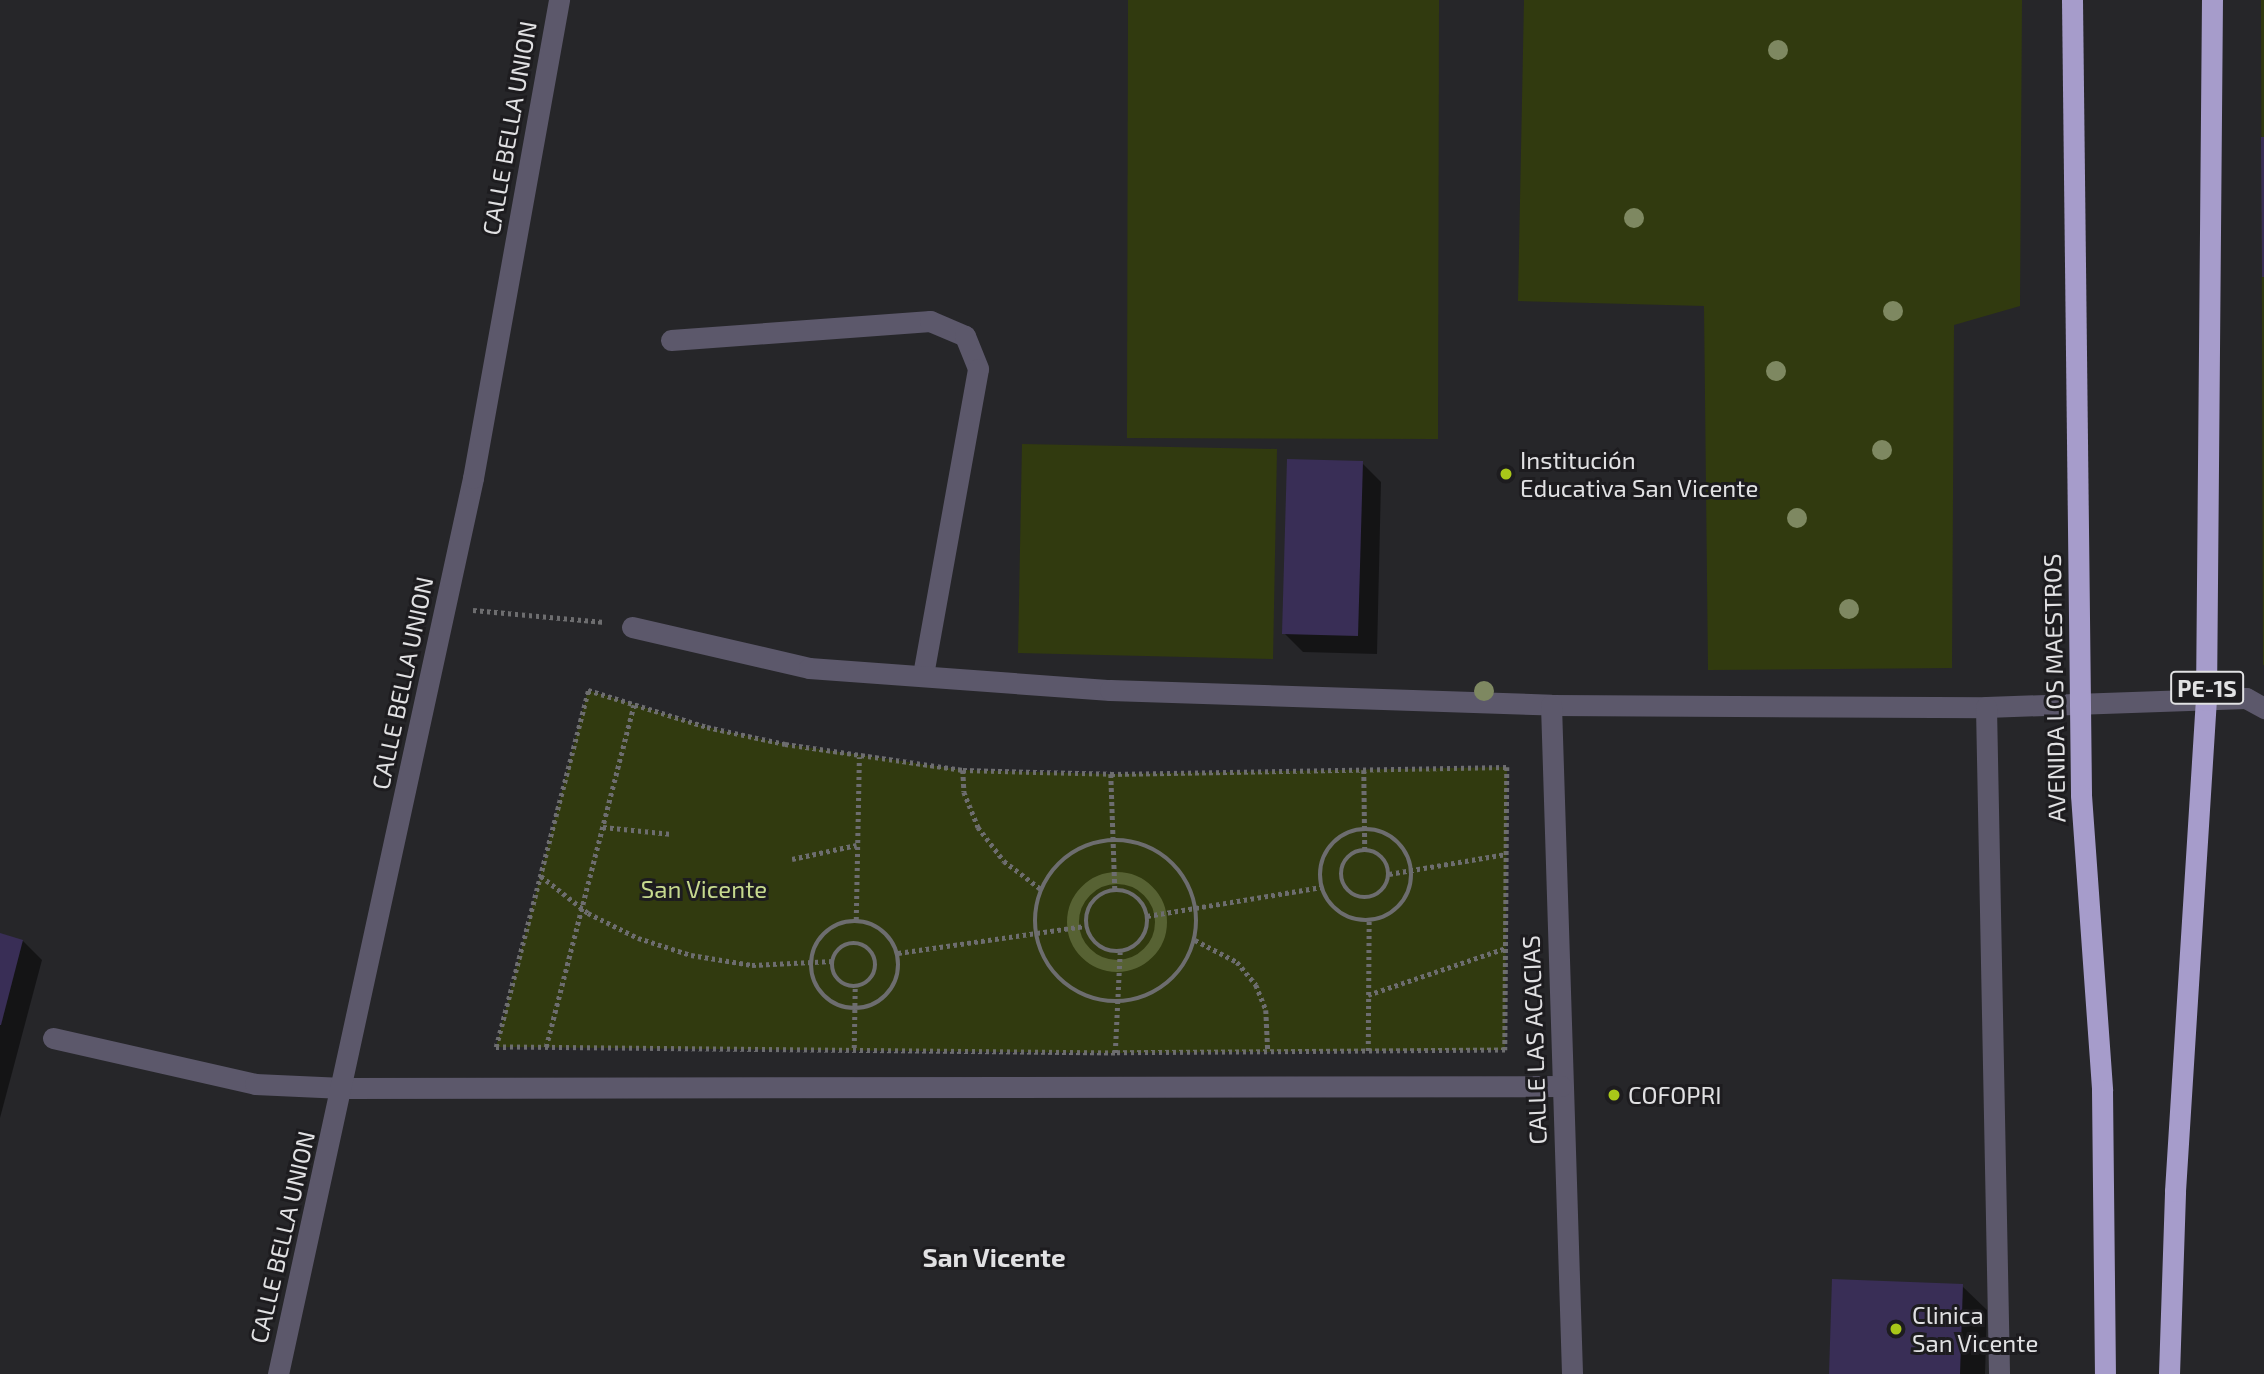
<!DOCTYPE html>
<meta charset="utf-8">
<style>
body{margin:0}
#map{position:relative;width:2264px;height:1374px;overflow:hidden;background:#262629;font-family:"Exo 2",sans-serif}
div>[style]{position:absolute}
.green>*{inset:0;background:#313a0f}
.shadow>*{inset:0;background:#0007}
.stream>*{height:12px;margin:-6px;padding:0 6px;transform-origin:6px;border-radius:6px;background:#576233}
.stream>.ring{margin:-6px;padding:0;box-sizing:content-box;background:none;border:12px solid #576233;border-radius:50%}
.building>*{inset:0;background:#392e56}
.path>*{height:4.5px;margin-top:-2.25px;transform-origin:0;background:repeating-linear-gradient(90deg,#6d6d6f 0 3.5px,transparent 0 7px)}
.path>.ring{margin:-2.25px;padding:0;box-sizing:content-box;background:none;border:4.5px solid #6d6d6f;border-radius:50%}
.minor>*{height:21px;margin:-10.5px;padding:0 10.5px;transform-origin:10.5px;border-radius:10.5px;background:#5c586b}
.highway>*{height:21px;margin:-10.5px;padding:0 10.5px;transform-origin:10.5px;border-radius:10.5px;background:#a69ccb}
.trees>*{width:20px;height:20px;margin:-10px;border-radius:50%;background:#7e8861}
.dots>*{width:19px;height:19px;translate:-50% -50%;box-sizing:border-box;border:4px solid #1d1c1f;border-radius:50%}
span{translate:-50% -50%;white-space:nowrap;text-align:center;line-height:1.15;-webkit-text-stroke:6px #1d1c1f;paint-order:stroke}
.shield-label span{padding:2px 5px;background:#1d1c1f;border:2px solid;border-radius:5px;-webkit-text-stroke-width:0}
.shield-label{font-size:23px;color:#e1e1e3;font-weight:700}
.street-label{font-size:24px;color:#e1e1e3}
.poi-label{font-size:24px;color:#e1e1e3}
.left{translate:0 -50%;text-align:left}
.park-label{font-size:24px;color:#c6d98e}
.neighbourhood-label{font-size:26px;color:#e1e1e3;font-weight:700}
</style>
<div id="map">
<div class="green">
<i style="clip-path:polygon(1128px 0,1439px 0,1438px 439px,1127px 438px)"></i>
<i style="clip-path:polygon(1524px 0,2022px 0,2020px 306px,1954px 325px,1952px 668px,1708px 670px,1704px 306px,1518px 301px)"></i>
<i style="clip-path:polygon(2261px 0,2264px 0,2264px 665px,2263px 665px)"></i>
<i style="clip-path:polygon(1022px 444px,1277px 449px,1273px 659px,1018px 653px)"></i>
<i style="clip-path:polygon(588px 690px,707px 727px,785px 744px,963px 770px,1111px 774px,1507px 767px,1505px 1050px,1115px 1053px,496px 1047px)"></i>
</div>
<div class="shadow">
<i style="clip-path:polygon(1362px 463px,1381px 482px,1377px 654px,1303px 652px,1284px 633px)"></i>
<i style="clip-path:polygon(0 935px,23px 941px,42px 960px,0 1118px)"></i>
<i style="clip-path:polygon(1962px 1286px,1987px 1310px,1985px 1374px,1831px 1374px)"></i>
</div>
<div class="stream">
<i class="ring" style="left:1073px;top:878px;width:76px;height:76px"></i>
</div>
<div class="building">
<i style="clip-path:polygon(2261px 137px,2264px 137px,2264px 277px,2262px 277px)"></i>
<i style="clip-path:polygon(1287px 459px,1363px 461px,1358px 636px,1282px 634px)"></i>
<i style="clip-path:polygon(0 933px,23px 940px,1px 1025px,0 1025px)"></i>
<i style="clip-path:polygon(1832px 1279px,1963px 1284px,1960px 1374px,1829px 1374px)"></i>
</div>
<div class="path">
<i style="left:473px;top:610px;width:132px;rotate:5.2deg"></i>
<i style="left:588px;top:690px;width:125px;rotate:17.3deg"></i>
<i style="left:707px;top:727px;width:80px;rotate:12.3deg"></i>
<i style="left:785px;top:744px;width:180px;rotate:8.3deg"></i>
<i style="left:963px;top:770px;width:148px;rotate:1.5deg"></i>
<i style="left:1111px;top:774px;width:396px;rotate:-1deg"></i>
<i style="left:1507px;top:767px;width:283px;rotate:90.4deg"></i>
<i style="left:1505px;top:1050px;width:390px;rotate:179.6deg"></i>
<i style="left:1115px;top:1053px;width:619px;rotate:-179.44deg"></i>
<i style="left:496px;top:1047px;width:369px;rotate:-75.5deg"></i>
<i style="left:963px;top:770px;width:22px;rotate:87deg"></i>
<i style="left:964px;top:792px;width:38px;rotate:68deg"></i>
<i style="left:978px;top:827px;width:43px;rotate:52.6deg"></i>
<i style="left:1004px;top:861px;width:48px;rotate:37.3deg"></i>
<i style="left:1364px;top:770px;width:81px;rotate:89.3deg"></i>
<i style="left:1111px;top:774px;width:116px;rotate:88deg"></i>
<i style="left:603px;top:827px;width:69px;rotate:5.8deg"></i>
<i class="ring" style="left:1320px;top:829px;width:87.5px;height:87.5px"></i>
<i class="ring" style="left:1035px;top:840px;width:157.5px;height:157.5px"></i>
<i class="ring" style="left:1341px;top:850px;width:43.5px;height:43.5px"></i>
<i style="left:792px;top:859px;width:66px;rotate:-12.2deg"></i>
<i style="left:1389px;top:874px;width:119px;rotate:-9.7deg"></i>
<i style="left:541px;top:876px;width:60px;rotate:38.2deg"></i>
<i style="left:588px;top:913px;width:56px;rotate:26.6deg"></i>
<i style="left:638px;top:938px;width:56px;rotate:17.8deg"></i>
<i style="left:691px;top:955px;width:62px;rotate:9.3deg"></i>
<i style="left:752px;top:965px;width:81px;rotate:-2.8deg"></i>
<i class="ring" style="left:1086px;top:890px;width:57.5px;height:57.5px"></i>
<i style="left:1147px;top:916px;width:177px;rotate:-9.4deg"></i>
<i style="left:856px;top:920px;width:163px;rotate:-88.9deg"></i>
<i class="ring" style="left:811px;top:921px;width:83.5px;height:83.5px"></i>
<i style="left:1195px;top:940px;width:47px;rotate:27.6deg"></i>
<i style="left:1237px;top:962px;width:30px;rotate:50deg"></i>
<i style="left:1256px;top:985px;width:27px;rotate:68deg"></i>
<i style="left:1266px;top:1010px;width:42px;rotate:87.3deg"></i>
<i class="ring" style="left:832px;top:943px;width:39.5px;height:39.5px"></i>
<i style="left:898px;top:953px;width:189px;rotate:-8.2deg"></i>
<i style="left:1368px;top:995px;width:146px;rotate:-18.8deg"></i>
<i style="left:546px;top:1047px;width:353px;rotate:-75.6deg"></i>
<i style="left:854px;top:1048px;width:61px;rotate:-89.1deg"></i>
<i style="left:1368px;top:1051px;width:131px;rotate:-89.6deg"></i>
<i style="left:1115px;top:1053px;width:101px;rotate:-87.2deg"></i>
</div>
<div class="minor">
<i style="left:671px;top:340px;width:260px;rotate:-4.2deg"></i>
<i style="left:930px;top:321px;width:38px;rotate:23deg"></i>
<i style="left:965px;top:336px;width:35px;rotate:68deg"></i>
<i style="left:978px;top:369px;width:311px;rotate:100.2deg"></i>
<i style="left:632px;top:627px;width:182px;rotate:13deg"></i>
<i style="left:809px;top:668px;width:302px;rotate:4.2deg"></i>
<i style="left:1110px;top:690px;width:441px;rotate:1.9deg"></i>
<i style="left:1551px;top:705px;width:435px;rotate:0.3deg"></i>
<i style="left:1986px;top:707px;width:260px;rotate:-2deg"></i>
<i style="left:2246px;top:698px;width:21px;rotate:29deg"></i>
<i style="left:1551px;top:705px;width:669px;rotate:88.2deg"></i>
<i style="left:1986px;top:707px;width:667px;rotate:88.88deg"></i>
<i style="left:53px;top:1038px;width:207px;rotate:12.8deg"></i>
<i style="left:255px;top:1084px;width:88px;rotate:2.6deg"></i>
<i style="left:343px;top:1088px;width:1218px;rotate:-0.09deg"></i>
<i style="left:278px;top:1374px;width:917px;rotate:-77.72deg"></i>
<i style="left:473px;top:478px;width:486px;rotate:-79.8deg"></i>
</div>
<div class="highway">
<i style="left:2072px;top:0;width:795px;rotate:89.35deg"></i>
<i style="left:2081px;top:795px;width:296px;rotate:85.9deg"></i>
<i style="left:2102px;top:1090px;width:284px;rotate:89.4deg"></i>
<i style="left:2169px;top:1374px;width:183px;rotate:-88.1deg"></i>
<i style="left:2175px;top:1191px;width:492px;rotate:-86.4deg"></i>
<i style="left:2206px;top:700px;width:700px;rotate:-89.51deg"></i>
</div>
<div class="trees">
<i style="left:1778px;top:50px"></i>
<i style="left:1634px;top:218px"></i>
<i style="left:1893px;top:311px"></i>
<i style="left:1776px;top:371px"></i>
<i style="left:1882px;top:450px"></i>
<i style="left:1797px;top:518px"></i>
<i style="left:1849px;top:609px"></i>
<i style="left:1484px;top:691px"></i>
</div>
<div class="dots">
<i style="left:1506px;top:474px;background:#a9c719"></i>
<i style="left:1614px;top:1095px;background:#a9c719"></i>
<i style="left:1896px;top:1329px;background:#a9c719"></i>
</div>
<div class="shield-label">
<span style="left:2207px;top:688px">PE-1S</span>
</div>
<div class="street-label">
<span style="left:509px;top:128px;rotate:-80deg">CALLE BELLA UNION</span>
<span style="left:402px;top:683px;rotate:-78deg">CALLE BELLA UNION</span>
<span style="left:2054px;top:688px;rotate:-91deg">AVENIDA LOS MAESTROS</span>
<span style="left:1534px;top:1040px;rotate:-92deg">CALLE LAS ACACIAS</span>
<span style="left:282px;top:1237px;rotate:-77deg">CALLE BELLA UNION</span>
</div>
<div class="poi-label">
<span class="left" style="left:1520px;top:474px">Institución<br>Educativa San Vicente</span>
<span class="left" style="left:1628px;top:1095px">COFOPRI</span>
<span class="left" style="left:1912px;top:1329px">Clinica<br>San Vicente</span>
</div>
<div class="park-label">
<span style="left:704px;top:889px">San Vicente</span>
</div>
<div class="neighbourhood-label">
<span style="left:994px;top:1257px">San Vicente</span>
</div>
</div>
